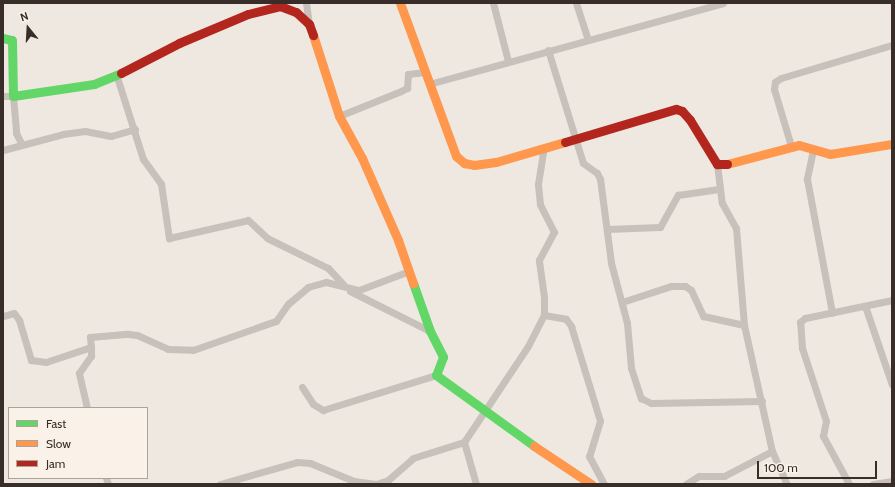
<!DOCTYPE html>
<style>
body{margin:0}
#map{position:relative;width:895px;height:487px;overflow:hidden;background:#eee8e1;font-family:Cabin,sans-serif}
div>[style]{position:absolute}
.street>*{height:7px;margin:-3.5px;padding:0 3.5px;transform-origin:3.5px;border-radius:3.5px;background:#c7c0bb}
.fast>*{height:9px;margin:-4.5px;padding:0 4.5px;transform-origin:4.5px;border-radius:4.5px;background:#63d668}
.slow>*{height:9px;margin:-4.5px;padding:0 4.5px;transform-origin:4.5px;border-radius:4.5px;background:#ff974d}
.jam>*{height:9px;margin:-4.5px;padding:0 4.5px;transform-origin:4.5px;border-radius:4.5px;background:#b3261e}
span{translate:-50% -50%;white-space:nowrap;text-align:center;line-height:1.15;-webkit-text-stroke:3px #faf2e9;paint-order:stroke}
.frame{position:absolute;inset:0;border:4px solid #382d28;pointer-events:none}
.legend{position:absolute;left:8px;top:407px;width:140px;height:72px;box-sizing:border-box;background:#faf2e9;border:1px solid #aca39c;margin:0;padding:5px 7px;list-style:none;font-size:12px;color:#382d28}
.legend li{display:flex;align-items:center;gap:8px;height:20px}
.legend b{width:20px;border:1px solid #aca39c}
.north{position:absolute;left:8px;top:8px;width:40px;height:40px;-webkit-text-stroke:3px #faf2e9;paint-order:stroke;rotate:342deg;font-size:11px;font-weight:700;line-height:16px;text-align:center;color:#382d28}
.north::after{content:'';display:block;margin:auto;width:14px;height:18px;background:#382d28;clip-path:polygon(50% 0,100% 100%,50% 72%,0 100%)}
.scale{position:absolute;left:757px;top:461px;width:120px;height:18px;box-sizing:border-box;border:2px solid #382d28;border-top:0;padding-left:5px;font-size:12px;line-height:14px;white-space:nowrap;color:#382d28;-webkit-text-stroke:3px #faf2e9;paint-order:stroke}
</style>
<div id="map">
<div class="street">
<i style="left:306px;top:3px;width:21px;rotate:82deg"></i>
<i style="left:493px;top:3px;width:60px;rotate:75.5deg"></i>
<i style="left:576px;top:3px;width:38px;rotate:72deg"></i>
<i style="left:548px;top:50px;width:118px;rotate:72.8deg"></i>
<i style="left:583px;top:163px;width:17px;rotate:36deg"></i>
<i style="left:597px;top:173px;width:7px;rotate:63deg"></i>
<i style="left:600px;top:179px;width:85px;rotate:82.5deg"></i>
<i style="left:611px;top:263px;width:62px;rotate:75.1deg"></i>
<i style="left:627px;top:323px;width:45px;rotate:84.9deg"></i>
<i style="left:631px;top:368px;width:32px;rotate:72deg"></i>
<i style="left:641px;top:398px;width:11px;rotate:27deg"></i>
<i style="left:651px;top:403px;width:111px;rotate:-1deg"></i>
<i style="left:116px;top:74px;width:89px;rotate:72.4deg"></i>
<i style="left:143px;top:159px;width:31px;rotate:54deg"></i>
<i style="left:161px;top:184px;width:55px;rotate:81.6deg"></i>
<i style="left:169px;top:238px;width:81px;rotate:-12.8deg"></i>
<i style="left:248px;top:220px;width:26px;rotate:43deg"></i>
<i style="left:267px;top:238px;width:68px;rotate:26.2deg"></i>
<i style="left:328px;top:268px;width:23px;rotate:47deg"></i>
<i style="left:429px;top:84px;width:305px;rotate:-15.4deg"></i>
<i style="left:3px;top:96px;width:10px"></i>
<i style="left:13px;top:96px;width:37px;rotate:85deg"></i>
<i style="left:16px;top:133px;width:13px;rotate:63deg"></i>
<i style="left:339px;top:116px;width:67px;rotate:-22deg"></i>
<i style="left:401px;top:91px;width:7px;rotate:-27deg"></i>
<i style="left:407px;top:88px;width:14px;rotate:-86deg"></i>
<i style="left:408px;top:74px;width:17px;rotate:-7deg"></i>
<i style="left:791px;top:146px;width:59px;rotate:-106.6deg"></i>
<i style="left:774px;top:89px;width:7px;rotate:-82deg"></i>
<i style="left:775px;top:82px;width:7px;rotate:-34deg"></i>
<i style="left:781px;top:78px;width:116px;rotate:-16.6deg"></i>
<i style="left:3px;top:150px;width:62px;rotate:-14.9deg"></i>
<i style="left:63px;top:134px;width:22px;rotate:-8deg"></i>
<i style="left:85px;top:131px;width:26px;rotate:11deg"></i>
<i style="left:111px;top:136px;width:25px;rotate:-16deg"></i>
<i style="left:813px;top:150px;width:30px;rotate:102deg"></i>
<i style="left:807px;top:179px;width:136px;rotate:79.4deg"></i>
<i style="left:717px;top:164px;width:39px;rotate:83deg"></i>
<i style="left:722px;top:203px;width:29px;rotate:61deg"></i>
<i style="left:736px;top:228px;width:97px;rotate:85.3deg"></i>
<i style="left:744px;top:325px;width:129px;rotate:77.5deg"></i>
<i style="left:772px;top:451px;width:36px;rotate:66deg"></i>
<i style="left:607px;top:229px;width:53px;rotate:-2.2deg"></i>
<i style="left:660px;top:227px;width:37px;rotate:-61deg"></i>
<i style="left:678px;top:195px;width:41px;rotate:-8.3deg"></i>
<i style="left:350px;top:291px;width:89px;rotate:26.6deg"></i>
<i style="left:622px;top:302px;width:52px;rotate:-18.1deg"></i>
<i style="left:671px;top:286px;width:14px"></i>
<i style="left:685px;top:286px;width:7px;rotate:34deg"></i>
<i style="left:691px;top:290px;width:29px;rotate:65deg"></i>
<i style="left:703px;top:316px;width:42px;rotate:12.4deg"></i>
<i style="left:865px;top:306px;width:83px;rotate:71.1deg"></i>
<i style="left:544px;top:315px;width:22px;rotate:10deg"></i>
<i style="left:566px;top:319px;width:9px;rotate:54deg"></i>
<i style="left:571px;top:326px;width:99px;rotate:73deg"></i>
<i style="left:600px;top:421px;width:37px;rotate:107deg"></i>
<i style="left:589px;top:456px;width:32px;rotate:62deg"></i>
<i style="left:3px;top:316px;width:11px;rotate:-15deg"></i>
<i style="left:14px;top:313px;width:9px;rotate:54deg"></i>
<i style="left:19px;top:320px;width:42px;rotate:73.3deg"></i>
<i style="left:31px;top:360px;width:15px;rotate:8deg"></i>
<i style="left:46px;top:362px;width:47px;rotate:-18.4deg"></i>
<i style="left:91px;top:347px;width:10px;rotate:-96deg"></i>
<i style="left:90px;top:337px;width:38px;rotate:-5deg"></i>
<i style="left:128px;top:334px;width:9px;rotate:6deg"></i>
<i style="left:137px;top:335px;width:34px;rotate:24deg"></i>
<i style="left:168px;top:349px;width:25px;rotate:2deg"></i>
<i style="left:193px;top:350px;width:88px;rotate:-19.3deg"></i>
<i style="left:276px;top:321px;width:21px;rotate:-55deg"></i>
<i style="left:288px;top:304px;width:26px;rotate:-40deg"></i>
<i style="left:308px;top:287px;width:19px;rotate:-16deg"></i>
<i style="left:326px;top:282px;width:34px;rotate:14deg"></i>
<i style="left:359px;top:290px;width:53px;rotate:-20.8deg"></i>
<i style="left:302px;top:387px;width:20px;rotate:57deg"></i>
<i style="left:313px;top:404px;width:12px;rotate:31deg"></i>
<i style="left:323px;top:410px;width:118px;rotate:-17.2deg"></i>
<i style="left:87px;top:408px;width:36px;rotate:-103deg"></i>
<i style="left:79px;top:373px;width:21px;rotate:-55deg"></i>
<i style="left:91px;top:356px;width:9px;rotate:-90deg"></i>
<i style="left:464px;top:442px;width:44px;rotate:74.1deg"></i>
<i style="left:106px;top:478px;width:6px;rotate:72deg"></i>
<i style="left:220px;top:484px;width:80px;rotate:-15.9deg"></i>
<i style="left:297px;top:462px;width:13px;rotate:4deg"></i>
<i style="left:310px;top:463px;width:48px;rotate:22.2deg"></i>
<i style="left:354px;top:481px;width:22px;rotate:8deg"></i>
<i style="left:376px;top:484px;width:13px;rotate:-18deg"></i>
<i style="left:388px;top:480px;width:33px;rotate:-41deg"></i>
<i style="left:413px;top:458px;width:53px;rotate:-17.4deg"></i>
<i style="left:464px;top:442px;width:115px;rotate:-56.3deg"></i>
<i style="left:528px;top:346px;width:35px;rotate:-63deg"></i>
<i style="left:544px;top:315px;width:18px;rotate:-90deg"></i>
<i style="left:544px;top:297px;width:37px;rotate:-98deg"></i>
<i style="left:539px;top:260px;width:32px;rotate:-62deg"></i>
<i style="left:554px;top:232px;width:31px;rotate:-117deg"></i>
<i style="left:540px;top:204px;width:20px;rotate:-96deg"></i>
<i style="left:538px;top:184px;width:37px;rotate:-81deg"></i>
<i style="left:686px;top:484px;width:15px;rotate:-32deg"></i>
<i style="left:699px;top:476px;width:25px"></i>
<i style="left:724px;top:476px;width:54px;rotate:-27.5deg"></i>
<i style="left:849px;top:484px;width:55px;rotate:-118.4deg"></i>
<i style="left:823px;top:436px;width:15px;rotate:-79deg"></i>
<i style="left:826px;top:421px;width:77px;rotate:-108.2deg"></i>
<i style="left:802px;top:348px;width:26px;rotate:-94deg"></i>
<i style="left:800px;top:322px;width:6px;rotate:-39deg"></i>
<i style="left:805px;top:318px;width:89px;rotate:-11.7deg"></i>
<i style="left:873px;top:484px;width:19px;rotate:-9deg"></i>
</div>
<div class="fast">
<i style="left:3px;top:38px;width:9px;rotate:13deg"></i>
<i style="left:12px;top:40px;width:56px;rotate:89deg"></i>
<i style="left:13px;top:96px;width:82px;rotate:-8.4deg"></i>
<i style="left:94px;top:84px;width:29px;rotate:-22deg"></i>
<i style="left:413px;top:283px;width:51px;rotate:70.5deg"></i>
<i style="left:430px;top:331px;width:29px;rotate:63deg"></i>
<i style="left:443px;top:357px;width:19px;rotate:111deg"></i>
<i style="left:436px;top:375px;width:121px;rotate:35.9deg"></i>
</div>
<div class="slow">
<i style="left:400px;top:3px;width:163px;rotate:69.9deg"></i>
<i style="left:456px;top:156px;width:11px;rotate:41deg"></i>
<i style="left:464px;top:163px;width:10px;rotate:11deg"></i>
<i style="left:474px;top:165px;width:22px;rotate:-8deg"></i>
<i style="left:496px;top:162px;width:72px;rotate:-16.2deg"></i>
<i style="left:313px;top:35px;width:85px;rotate:72.2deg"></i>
<i style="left:339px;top:116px;width:48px;rotate:61.3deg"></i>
<i style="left:362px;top:158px;width:90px;rotate:66.3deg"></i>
<i style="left:398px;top:240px;width:46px;rotate:70.8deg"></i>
<i style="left:727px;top:164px;width:74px;rotate:-14.8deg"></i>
<i style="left:799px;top:145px;width:32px;rotate:16deg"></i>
<i style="left:830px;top:154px;width:63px;rotate:-9.2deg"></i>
<i style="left:534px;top:446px;width:69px;rotate:33.7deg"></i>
</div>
<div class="jam">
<i style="left:121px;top:73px;width:65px;rotate:-27.3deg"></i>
<i style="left:179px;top:43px;width:75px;rotate:-22.8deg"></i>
<i style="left:248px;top:14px;width:33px;rotate:-14deg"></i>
<i style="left:280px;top:6px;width:17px;rotate:21deg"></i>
<i style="left:296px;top:12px;width:18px;rotate:43deg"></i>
<i style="left:309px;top:24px;width:12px;rotate:70deg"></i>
<i style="left:565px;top:142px;width:116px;rotate:-16.6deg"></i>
<i style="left:676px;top:109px;width:6px;rotate:18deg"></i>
<i style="left:682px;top:111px;width:12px;rotate:48deg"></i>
<i style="left:690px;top:120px;width:52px;rotate:58.5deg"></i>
<i style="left:717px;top:164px;width:10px"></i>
</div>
<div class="frame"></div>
<ul class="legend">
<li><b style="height:5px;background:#63d668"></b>Fast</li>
<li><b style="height:5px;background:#ff974d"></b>Slow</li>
<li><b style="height:5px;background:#b3261e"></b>Jam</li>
</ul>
<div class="north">N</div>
<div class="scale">100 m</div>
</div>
